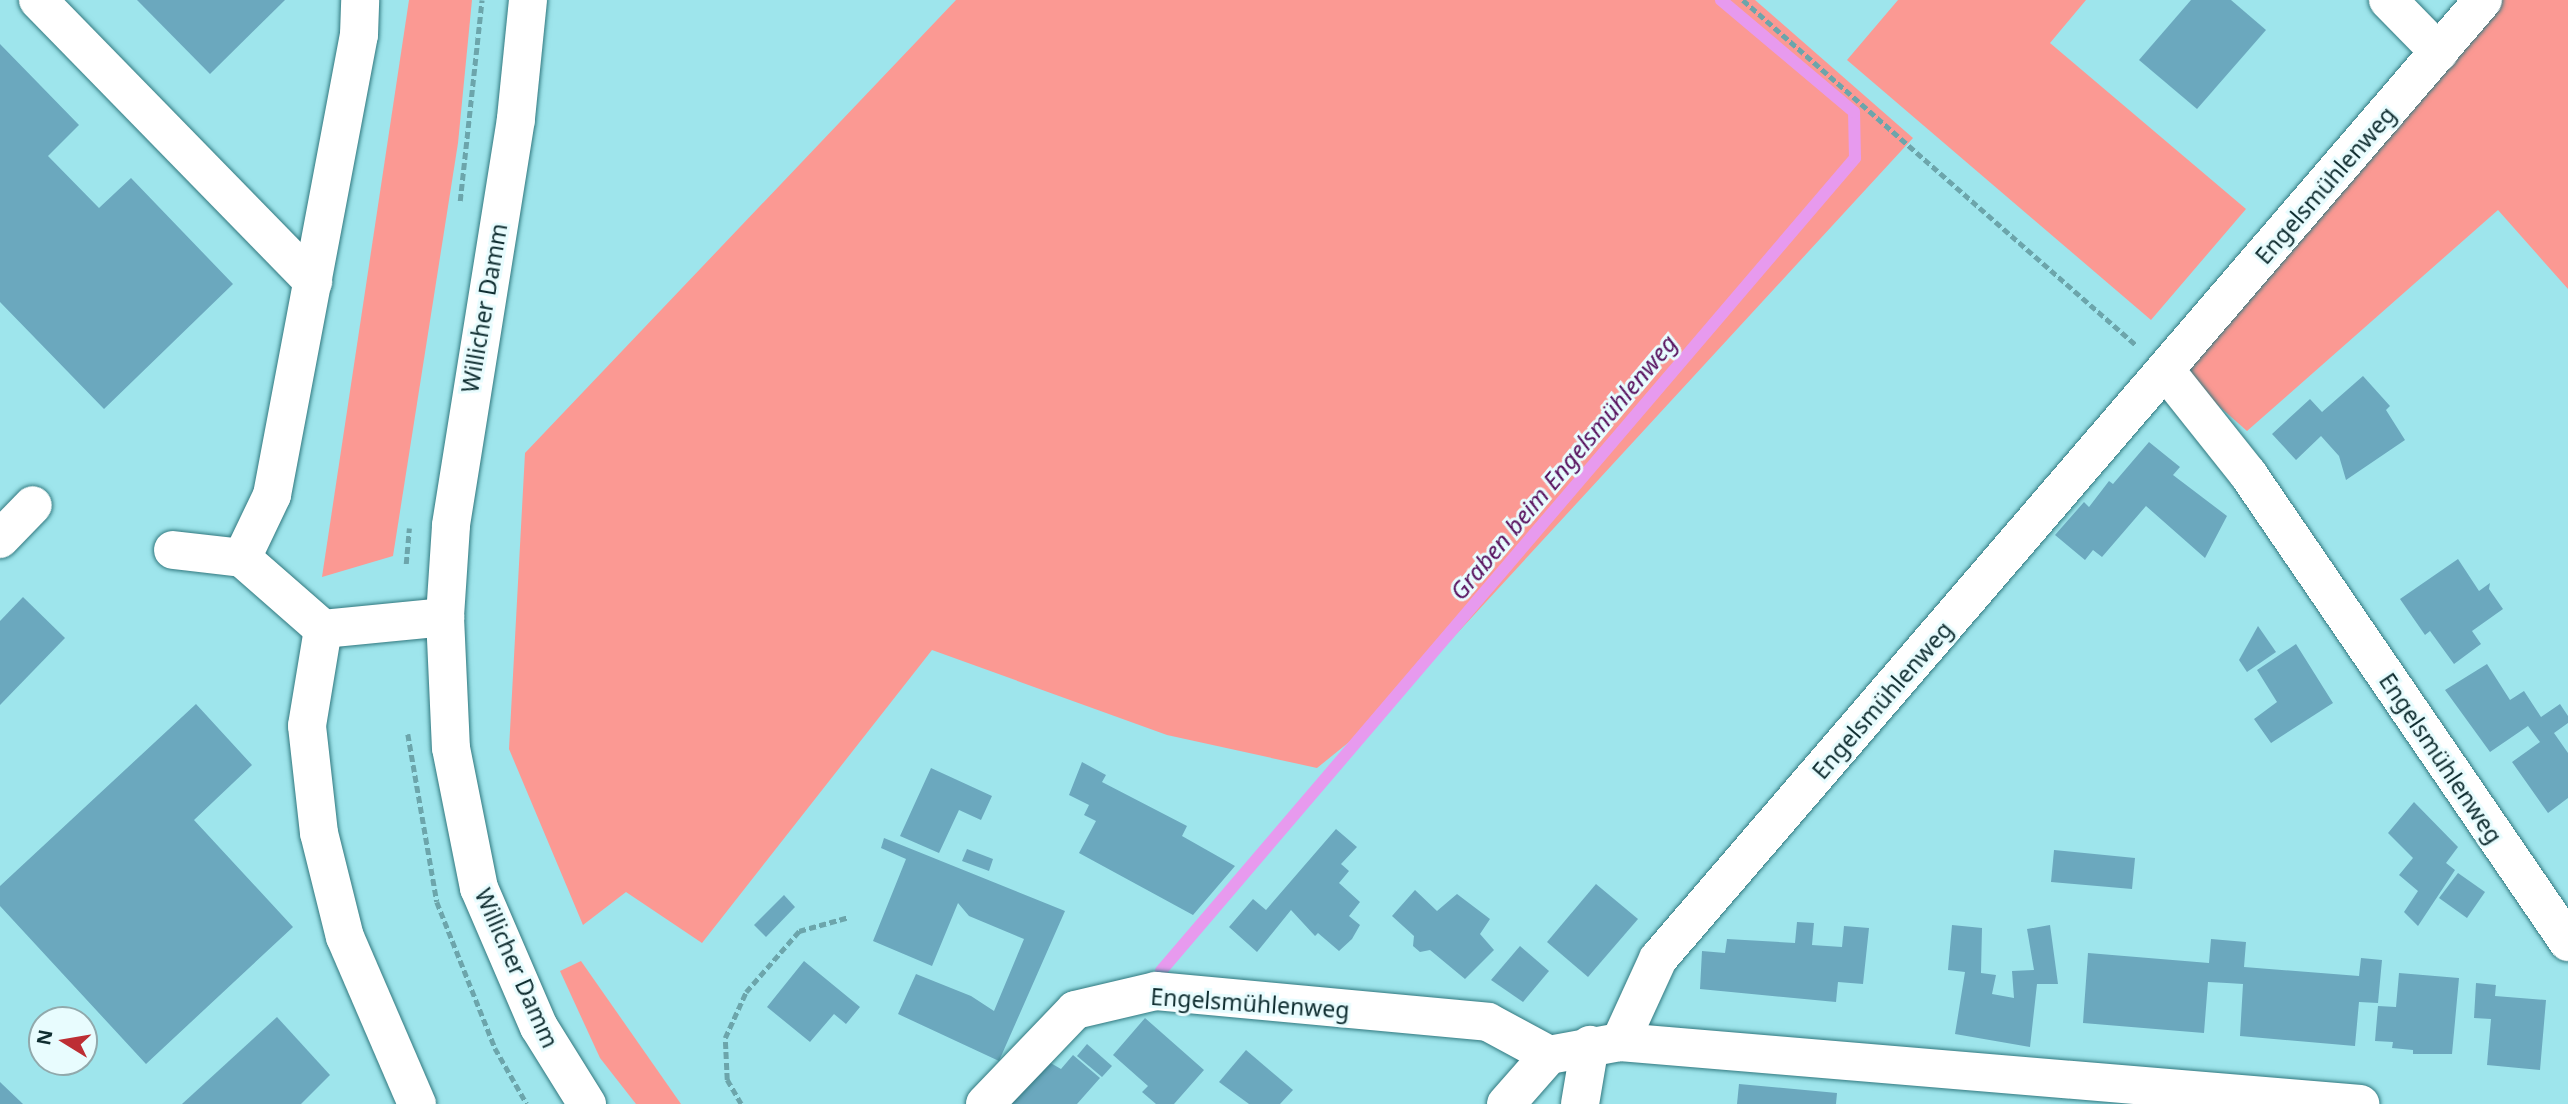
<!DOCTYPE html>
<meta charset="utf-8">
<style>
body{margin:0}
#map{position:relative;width:2568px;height:1104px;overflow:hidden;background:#9ee5ec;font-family:"Noto Sans",sans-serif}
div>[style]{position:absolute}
.green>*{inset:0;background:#fb9993}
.stream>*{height:12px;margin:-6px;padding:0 6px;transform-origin:6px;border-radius:6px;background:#e79aee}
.building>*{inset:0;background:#6ba8be}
.path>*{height:4.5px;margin-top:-2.25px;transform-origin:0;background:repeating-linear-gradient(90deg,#6ca5ab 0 7px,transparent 0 10.5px)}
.roads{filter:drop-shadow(0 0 2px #31787f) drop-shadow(0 0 2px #31787f)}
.minor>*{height:38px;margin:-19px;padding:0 19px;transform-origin:19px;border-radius:19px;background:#fff}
.major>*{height:38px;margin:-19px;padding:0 19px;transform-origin:19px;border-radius:19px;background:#fff}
span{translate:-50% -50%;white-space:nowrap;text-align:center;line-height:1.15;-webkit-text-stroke:6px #e8fcfe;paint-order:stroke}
.street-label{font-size:23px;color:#0f2d30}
.water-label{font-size:24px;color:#57115e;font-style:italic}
.north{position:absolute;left:28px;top:1006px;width:70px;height:70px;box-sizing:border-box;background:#e8fcfe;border:2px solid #91a9ac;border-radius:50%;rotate:281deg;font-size:19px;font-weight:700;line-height:28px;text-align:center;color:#0f2d30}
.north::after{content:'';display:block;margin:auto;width:24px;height:32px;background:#bd2e34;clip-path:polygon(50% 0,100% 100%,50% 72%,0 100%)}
</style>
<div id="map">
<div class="green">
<i style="clip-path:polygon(409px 0,472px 0,458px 143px,393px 556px,322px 577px)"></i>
<i style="clip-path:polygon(956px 0,1755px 0,1913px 138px,1380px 717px,1317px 768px,1167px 735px,932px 650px,702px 943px,626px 892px,583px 925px,509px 749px,525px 453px)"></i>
<i style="clip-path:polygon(1898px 0,2086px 0,2050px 43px,2246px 209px,2151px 320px,1847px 60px)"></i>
<i style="clip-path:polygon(2472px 0,2568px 0,2568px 289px,2498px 210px,2247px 431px,2158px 352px)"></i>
<i style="clip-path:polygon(581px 961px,681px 1104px,636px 1104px,600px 1058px,560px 971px)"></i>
</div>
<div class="stream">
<i style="left:1161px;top:971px;width:1069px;rotate:-49.51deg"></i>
<i style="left:1855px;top:158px;width:46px;rotate:-91.2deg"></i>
<i style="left:1854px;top:112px;width:174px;rotate:-139.9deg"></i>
</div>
<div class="building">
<i style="clip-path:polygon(137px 0,285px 0,210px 74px)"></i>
<i style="clip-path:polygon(2191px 0,2231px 0,2266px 30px,2197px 109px,2139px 60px)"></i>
<i style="clip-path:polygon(0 44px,79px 125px,48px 156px,99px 208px,131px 178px,233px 284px,104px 409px,0 302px)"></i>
<i style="clip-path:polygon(2363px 376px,2390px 406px,2386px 410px,2405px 440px,2346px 480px,2339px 456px,2321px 436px,2296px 460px,2272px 434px,2310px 399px,2322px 412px)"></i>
<i style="clip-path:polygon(2149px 442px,2180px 467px,2173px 475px,2227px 516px,2205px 558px,2146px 506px,2102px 557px,2093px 550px,2085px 560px,2055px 535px,2084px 502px,2089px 507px,2109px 481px,2113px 484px)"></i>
<i style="clip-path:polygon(2458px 559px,2479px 591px,2490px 583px,2489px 589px,2503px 609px,2472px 631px,2481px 644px,2454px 664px,2430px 631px,2425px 635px,2400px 599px)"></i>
<i style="clip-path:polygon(23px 597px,65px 638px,0 705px,0 621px)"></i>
<i style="clip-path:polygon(2258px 626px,2276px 652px,2247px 672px,2239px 660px)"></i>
<i style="clip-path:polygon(2296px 644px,2333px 703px,2271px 743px,2254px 719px,2277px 702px,2257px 670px)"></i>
<i style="clip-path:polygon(2487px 664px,2510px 700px,2524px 691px,2541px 717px,2560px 704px,2568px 716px,2568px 723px,2554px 733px,2568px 753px,2568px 798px,2548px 813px,2512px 762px,2540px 742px,2528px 726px,2490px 752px,2445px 690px)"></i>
<i style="clip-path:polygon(196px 704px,252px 765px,194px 820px,293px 927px,146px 1064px,0 906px,0 886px)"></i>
<i style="clip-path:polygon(1082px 762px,1106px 775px,1102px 782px,1187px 826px,1182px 836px,1235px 866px,1193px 915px,1079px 853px,1096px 821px,1084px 815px,1089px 805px,1069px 795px)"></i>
<i style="clip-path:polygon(931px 768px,992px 796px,981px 820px,959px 810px,939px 853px,900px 836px)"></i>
<i style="clip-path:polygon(2414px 802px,2458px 847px,2446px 863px,2455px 870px,2418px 926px,2404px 912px,2418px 891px,2399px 875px,2413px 858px,2388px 833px)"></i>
<i style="clip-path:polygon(1336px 829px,1357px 847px,1341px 864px,1349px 871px,1339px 883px,1360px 902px,1349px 916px,1360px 925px,1352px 939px,1339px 951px,1318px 933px,1315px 936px,1291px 910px,1257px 952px,1229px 927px,1253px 899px,1266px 910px)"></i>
<i style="clip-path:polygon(884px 838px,1065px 911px,999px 1061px,898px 1014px,916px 974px,971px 996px,994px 1011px,1024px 939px,969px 916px,958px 903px,932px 966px,873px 941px,906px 859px,881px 848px)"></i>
<i style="clip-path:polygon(967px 849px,993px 859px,989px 871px,962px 861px)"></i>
<i style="clip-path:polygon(2054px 850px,2135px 858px,2132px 889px,2051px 882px)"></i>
<i style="clip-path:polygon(2458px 873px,2485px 892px,2467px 918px,2439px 898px)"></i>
<i style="clip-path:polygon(1596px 884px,1638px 919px,1588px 977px,1547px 942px)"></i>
<i style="clip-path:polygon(1415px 890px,1437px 911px,1457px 894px,1490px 919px,1480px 934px,1494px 950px,1465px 979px,1430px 950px,1420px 952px,1413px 946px,1414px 936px,1392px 916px)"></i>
<i style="clip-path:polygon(784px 895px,795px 907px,766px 937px,754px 925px)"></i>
<i style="clip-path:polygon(1797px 922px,1814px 923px,1812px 945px,1842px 947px,1844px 926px,1869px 928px,1863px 984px,1838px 982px,1836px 1002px,1700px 989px,1702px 951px,1725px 953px,1727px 939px,1795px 943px)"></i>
<i style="clip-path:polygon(1952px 925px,1982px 928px,1981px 973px,1996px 975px,1992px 994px,2014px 998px,2012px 971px,2034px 970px,2027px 929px,2050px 925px,2058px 984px,2037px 984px,2030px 1047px,1955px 1034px,1965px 972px,1948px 970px)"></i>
<i style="clip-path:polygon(2211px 939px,2246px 942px,2244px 967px,2359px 976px,2361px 958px,2382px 960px,2378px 1003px,2359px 1002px,2355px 1046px,2240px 1036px,2243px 984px,2227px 983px,2208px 982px,2204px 1033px,2083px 1023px,2088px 953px,2209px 963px)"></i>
<i style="clip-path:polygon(1520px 946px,1549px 971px,1523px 1002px,1491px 980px)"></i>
<i style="clip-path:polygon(804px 961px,860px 1007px,846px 1024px,834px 1014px,810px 1042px,767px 1007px)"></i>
<i style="clip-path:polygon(2399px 973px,2459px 978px,2452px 1054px,2413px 1054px,2413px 1050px,2392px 1048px,2393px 1042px,2375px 1041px,2378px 1006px,2396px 1007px)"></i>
<i style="clip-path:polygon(2476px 983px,2496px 985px,2495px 996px,2546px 1000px,2540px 1070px,2487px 1065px,2491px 1019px,2474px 1018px)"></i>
<i style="clip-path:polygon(277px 1017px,330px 1075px,301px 1104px,182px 1104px)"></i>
<i style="clip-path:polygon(1145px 1018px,1204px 1070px,1174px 1104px,1156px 1104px,1142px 1092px,1148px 1086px,1113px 1055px)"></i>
<i style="clip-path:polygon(1087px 1044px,1112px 1066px,1102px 1077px,1077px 1056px)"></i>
<i style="clip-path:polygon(1246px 1050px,1293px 1090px,1280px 1104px,1249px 1104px,1219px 1082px)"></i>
<i style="clip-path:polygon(1073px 1055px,1100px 1078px,1077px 1104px,1001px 1104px,1042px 1058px,1061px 1069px)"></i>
<i style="clip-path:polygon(0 1082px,23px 1104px,0 1104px)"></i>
<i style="clip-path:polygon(1739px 1084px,1837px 1093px,1836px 1104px,1737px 1104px)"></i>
</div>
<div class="path">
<i style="left:1743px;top:0;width:523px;rotate:41.28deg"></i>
<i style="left:460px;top:201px;width:202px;rotate:-83.8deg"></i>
<i style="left:406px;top:564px;width:36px;rotate:-85deg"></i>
<i style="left:408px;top:734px;width:170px;rotate:80.2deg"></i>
<i style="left:437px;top:902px;width:157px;rotate:68.3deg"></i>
<i style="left:495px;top:1048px;width:64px;rotate:60.3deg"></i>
<i style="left:741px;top:1104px;width:28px;rotate:-120deg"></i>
<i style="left:727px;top:1080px;width:42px;rotate:-92.7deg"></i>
<i style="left:725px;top:1038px;width:51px;rotate:-65.5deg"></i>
<i style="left:746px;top:992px;width:81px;rotate:-49deg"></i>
<i style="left:799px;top:931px;width:52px;rotate:-15.6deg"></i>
</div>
<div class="roads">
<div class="minor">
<i style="left:38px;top:0;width:394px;rotate:45.7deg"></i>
<i style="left:2388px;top:0;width:73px;rotate:45.6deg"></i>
<i style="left:2166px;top:371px;width:132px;rotate:51.5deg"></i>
<i style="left:2248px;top:474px;width:567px;rotate:55.64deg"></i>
<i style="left:0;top:539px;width:47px;rotate:-45.9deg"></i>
<i style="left:173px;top:550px;width:69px;rotate:6.6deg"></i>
<i style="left:242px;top:558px;width:108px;rotate:41.2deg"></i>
<i style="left:323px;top:629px;width:123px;rotate:-5.6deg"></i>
<i style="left:242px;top:558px;width:70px;rotate:-64.5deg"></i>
<i style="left:272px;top:495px;width:468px;rotate:-79.3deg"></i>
<i style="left:359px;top:35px;width:35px;rotate:-88deg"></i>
<i style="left:323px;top:629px;width:98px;rotate:99.4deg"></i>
<i style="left:307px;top:726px;width:108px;rotate:83.6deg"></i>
<i style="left:319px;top:833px;width:107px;rotate:76deg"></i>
<i style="left:345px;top:937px;width:182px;rotate:66.7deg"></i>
<i style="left:1620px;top:1042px;width:91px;rotate:-65.4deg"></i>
<i style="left:1658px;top:959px;width:1265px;rotate:-49.3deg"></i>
<i style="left:985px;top:1104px;width:130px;rotate:-46.2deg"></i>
<i style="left:1075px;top:1010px;width:83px;rotate:-13.2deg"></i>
<i style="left:1156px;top:991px;width:333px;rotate:5.3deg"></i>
<i style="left:1488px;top:1022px;width:69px;rotate:28.4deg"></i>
<i style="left:1506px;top:1104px;width:65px;rotate:-48.7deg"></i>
<i style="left:1549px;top:1055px;width:72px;rotate:-10.4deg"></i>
<i style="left:1620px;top:1042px;width:743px;rotate:4.79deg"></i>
<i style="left:1580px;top:1104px;width:60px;rotate:-80.4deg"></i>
</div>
<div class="major">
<i style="left:528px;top:0;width:120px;rotate:95.8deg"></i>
<i style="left:516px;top:119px;width:412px;rotate:99.1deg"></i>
<i style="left:451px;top:526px;width:91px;rotate:93.8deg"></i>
<i style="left:445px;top:617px;width:131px;rotate:87.4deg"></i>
<i style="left:451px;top:748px;width:143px;rotate:78.7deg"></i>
<i style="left:479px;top:888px;width:151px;rotate:66.7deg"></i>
<i style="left:539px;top:1027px;width:91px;rotate:58.1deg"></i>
</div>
</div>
<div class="street-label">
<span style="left:2325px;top:185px;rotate:-49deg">Engelsmühlenweg</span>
<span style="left:484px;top:308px;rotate:-80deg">Willicher Damm</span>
<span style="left:1882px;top:700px;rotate:-49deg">Engelsmühlenweg</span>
<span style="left:2441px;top:758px;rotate:56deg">Engelsmühlenweg</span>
<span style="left:517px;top:968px;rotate:66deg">Willicher Damm</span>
<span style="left:1250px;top:1003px;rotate:4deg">Engelsmühlenweg</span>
</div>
<div class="water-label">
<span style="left:1563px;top:467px;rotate:-50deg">Graben beim Engelsmühlenweg</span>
</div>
<div class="north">N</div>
</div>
